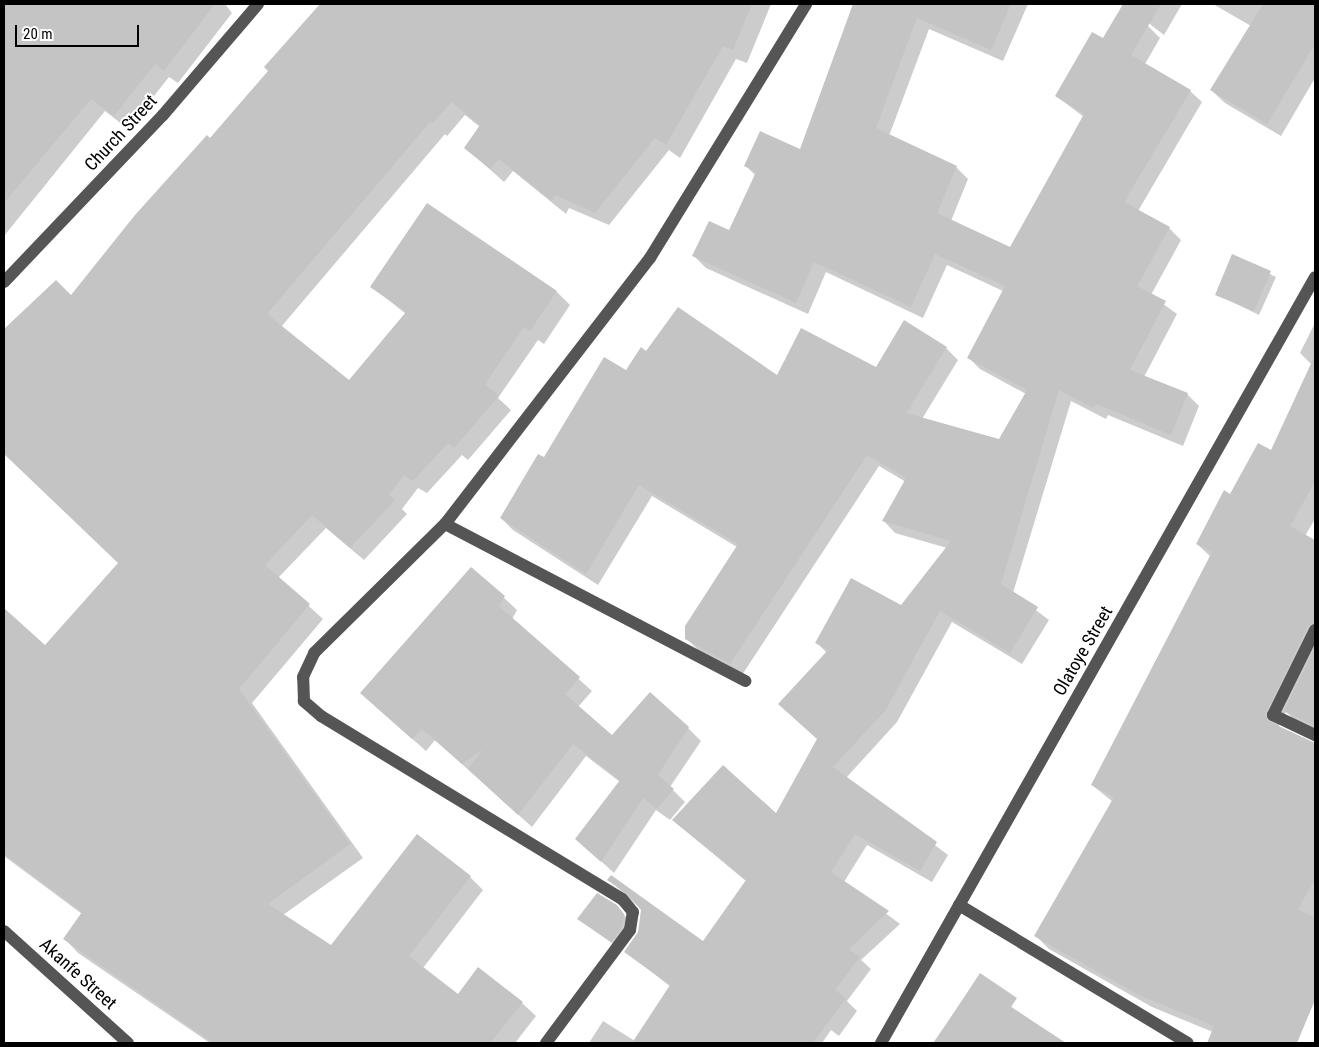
<!DOCTYPE html>
<style>
body{margin:0}
#map{position:relative;width:1319px;height:1047px;overflow:hidden;background:#fff;font-family:"Roboto Condensed",sans-serif}
div>[style]{position:absolute}
.shadow>*{inset:0;background:#0003}
.building>*{inset:0;background:#c4c4c4}
.minor>*{height:12px;margin:-6px;padding:0 6px;transform-origin:6px;border-radius:6px;background:#555}
span{translate:-50% -50%;white-space:nowrap;text-align:center;line-height:1.15;-webkit-text-stroke:4px #fff;paint-order:stroke}
.street-label{font-size:18px;color:#000}
.frame{position:absolute;inset:0;border:5px solid #000;pointer-events:none}
.scale{position:absolute;left:15px;top:25px;width:124px;height:22px;box-sizing:border-box;border:2px solid #000;border-top:0;padding-left:6px;font-size:15px;line-height:18px;white-space:nowrap;color:#000;-webkit-text-stroke:4px #fff;paint-order:stroke}
</style>
<div id="map">
<div class="shadow">
<i style="clip-path:polygon(12px 4px,225px 4px,232px 13px,178px 83px,169px 77px,128px 129px,105px 111px,4px 236px,4px 14px)"></i>
<i style="clip-path:polygon(322px 4px,586px 4px,565px 66px,603px 4px,771px 4px,747px 63px,736px 59px,680px 158px,669px 150px,609px 225px,569px 208px,566px 214px,513px 171px,504px 182px,466px 148px,480px 127px,465px 115px,447px 136px,445px 134px,281px 327px,350px 382px,406px 314px,371px 286px,427px 204px,557px 292px,570px 305px,544px 344px,538px 340px,498px 398px,511px 410px,468px 460px,462px 455px,427px 493px,418px 488px,402px 509px,407px 514px,364px 560px,326px 528px,278px 578px,323px 619px,252px 703px,363px 858px,283px 915px,331px 946px,470px 877px,483px 890px,423px 968px,458px 996px,522px 1003px,536px 1016px,515px 1043px,210px 1043px,78px 953px,65px 939px,82px 914px,4px 856px,4px 610px,45px 646px,119px 563px,4px 452px,4px 362px,71px 297px,210px 140px,270px 72px,265px 67px)"></i>
<i style="clip-path:polygon(849px 4px,1028px 4px,1003px 61px,929px 29px,889px 136px,956px 167px,968px 179px,951px 221px,1011px 249px,1084px 117px,1056px 96px,1103px 40px,1117px 15px,1148px 26px,1160px 38px,1145px 64px,1190px 91px,1202px 102px,1138px 211px,1169px 228px,1181px 240px,1151px 295px,1177px 314px,1144px 377px,1187px 394px,1199px 406px,1183px 446px,1108px 415px,1106px 419px,1071px 401px,1013px 593px,1049px 620px,1022px 664px,952px 622px,897px 722px,846px 778px,948px 855px,932px 882px,867px 845px,844px 882px,900px 924px,861px 960px,871px 969px,847px 1001px,857px 1011px,839px 1036px,831px 1030px,822px 1043px,589px 1043px,603px 1021px,635px 1041px,671px 987px,626px 952px,639px 932px,642px 910px,609px 880px,703px 942px,747px 882px,673px 820px,776px 815px,818px 740px,827px 653px,817px 643px,901px 607px,947px 548px,895px 533px,884px 521px,906px 482px,879px 466px,742px 675px,698px 650px,686px 638px,737px 547px,652px 496px,598px 585px,513px 530px,501px 518px,544px 459px,646px 352px,778px 377px,876px 368px,946px 348px,958px 360px,922px 419px,1000px 441px,1026px 394px,980px 369px,968px 357px,1003px 291px,947px 265px,923px 318px,826px 272px,808px 314px,706px 268px,694px 256px,729px 232px,756px 176px,746px 166px,800px 151px,854px 6px)"></i>
<i style="clip-path:polygon(1124px 4px,1182px 4px,1164px 35px)"></i>
<i style="clip-path:polygon(1213px 4px,1315px 4px,1315px 78px,1281px 136px,1225px 103px,1211px 90px,1251px 26px)"></i>
<i style="clip-path:polygon(1232px 256px,1276px 277px,1259px 315px,1216px 294px)"></i>
<i style="clip-path:polygon(1315px 323px,1315px 519px,1305px 536px,1315px 542px,1315px 733px,1299px 724px,1286px 712px,1278px 728px,1315px 744px,1315px 928px,1304px 922px,1230px 1039px,1152px 1007px,1049px 949px,1036px 936px,1113px 802px,1092px 785px,1211px 557px,1197px 544px,1231px 495px,1271px 452px,1312px 365px,1300px 353px)"></i>
<i style="clip-path:polygon(472px 568px,517px 610px,512px 619px,592px 691px,578px 707px,612px 737px,688px 728px,701px 741px,670px 787px,685px 802px,670px 820px,656px 810px,614px 873px,590px 851px,620px 782px,586px 756px,532px 827px,435px 740px,426px 751px,375px 706px)"></i>
<i style="clip-path:polygon(621px 912px,629px 920px,616px 946px,584px 923px)"></i>
<i style="clip-path:polygon(975px 982px,1064px 1043px,933px 1043px)"></i>
</div>
<div class="building">
<i style="clip-path:polygon(4px 4px,215px 4px,164px 71px,155px 64px,114px 116px,91px 99px,4px 203px)"></i>
<i style="clip-path:polygon(320px 4px,752px 4px,733px 50px,723px 46px,666px 145px,655px 138px,595px 213px,556px 195px,552px 201px,499px 159px,490px 169px,464px 148px,480px 125px,451px 102px,433px 123px,430px 122px,267px 314px,349px 380px,406px 312px,370px 287px,427px 203px,557px 291px,530px 331px,524px 327px,485px 384px,499px 396px,454px 448px,448px 443px,413px 481px,404px 475px,389px 495px,395px 500px,350px 548px,312px 515px,265px 565px,310px 604px,239px 689px,350px 844px,268px 904px,331px 945px,417px 834px,471px 876px,409px 956px,458px 994px,478px 967px,523px 1002px,490px 1043px,213px 1043px,63px 939px,82px 912px,4px 854px,4px 608px,45px 645px,118px 563px,4px 454px,4px 329px,56px 280px,71px 295px,135px 215px,207px 135px,210px 138px,268px 71px,264px 67px)"></i>
<i style="clip-path:polygon(853px 4px,1011px 4px,991px 50px,917px 18px,876px 128px,957px 166px,937px 213px,1010px 247px,1084px 114px,1055px 96px,1092px 32px,1103px 38px,1123px 4px,1161px 4px,1131px 55px,1191px 90px,1124px 202px,1170px 227px,1137px 286px,1166px 301px,1130px 370px,1188px 393px,1171px 435px,1096px 404px,1093px 408px,1059px 390px,1001px 584px,1038px 607px,1010px 653px,940px 611px,885px 711px,833px 767px,937px 842px,920px 871px,855px 834px,831px 872px,889px 911px,849px 949px,860px 957px,835px 990px,846px 998px,813px 1043px,632px 1043px,670px 985px,624px 952px,638px 932px,641px 910px,628px 894px,607px 880px,611px 875px,703px 941px,746px 880px,672px 820px,723px 765px,776px 813px,817px 739px,778px 704px,828px 650px,815px 643px,851px 578px,901px 605px,951px 541px,882px 521px,906px 478px,867px 455px,730px 664px,685px 639px,685px 626px,738px 544px,639px 485px,586px 574px,500px 518px,538px 454px,544px 457px,604px 357px,626px 370px,641px 347px,646px 351px,678px 307px,777px 375px,801px 328px,876px 367px,904px 320px,947px 347px,906px 413px,999px 439px,1027px 390px,967px 358px,1005px 286px,935px 254px,911px 307px,814px 262px,796px 303px,692px 256px,709px 221px,729px 230px,756px 172px,744px 166px,760px 131px,800px 149px)"></i>
<i style="clip-path:polygon(1263px 4px,1315px 4px,1315px 44px,1267px 124px,1210px 90px)"></i>
<i style="clip-path:polygon(1232px 254px,1271px 271px,1254px 311px,1215px 295px)"></i>
<i style="clip-path:polygon(1315px 355px,1315px 482px,1290px 526px,1315px 540px,1315px 622px,1308px 626px,1265px 715px,1270px 722px,1315px 743px,1315px 878px,1298px 910px,1315px 917px,1315px 1000px,1297px 1043px,1207px 1043px,1214px 1026px,1137px 994px,1034px 936px,1114px 797px,1091px 785px,1212px 552px,1196px 544px,1224px 490px,1230px 494px,1258px 443px,1271px 450px)"></i>
<i style="clip-path:polygon(471px 567px,505px 596px,499px 606px,580px 677px,565px 694px,612px 735px,650px 692px,689px 727px,658px 775px,674px 789px,657px 809px,643px 798px,601px 862px,575px 839px,620px 780px,573px 744px,518px 815px,468px 769px,483px 749px,462px 764px,422px 729px,412px 739px,360px 693px)"></i>
<i style="clip-path:polygon(1315px 648px,1315px 726px,1284px 711px)"></i>
<i style="clip-path:polygon(597px 893px,617px 905px,624px 914px,622px 927px,611px 942px,577px 919px)"></i>
<i style="clip-path:polygon(980px 973px,1017px 998px,1011px 1007px,1066px 1043px,934px 1043px)"></i>
</div>
<div class="minor">
<i style="left:4px;top:282px;width:231px;rotate:-46.4deg"></i>
<i style="left:163px;top:115px;width:146px;rotate:-49.4deg"></i>
<i style="left:445px;top:524px;width:339px;rotate:27.6deg"></i>
<i style="left:1315px;top:630px;width:95px;rotate:116.3deg"></i>
<i style="left:1273px;top:715px;width:47px;rotate:25.5deg"></i>
<i style="left:959px;top:905px;width:267px;rotate:31.1deg"></i>
<i style="left:4px;top:931px;width:167px;rotate:42.1deg"></i>
<i style="left:546px;top:1043px;width:141px;rotate:-53.4deg"></i>
<i style="left:630px;top:930px;width:18px;rotate:-81deg"></i>
<i style="left:633px;top:912px;width:17px;rotate:-130deg"></i>
<i style="left:622px;top:899px;width:352px;rotate:-148.7deg"></i>
<i style="left:321px;top:716px;width:23px;rotate:-139deg"></i>
<i style="left:304px;top:701px;width:24px;rotate:-92deg"></i>
<i style="left:303px;top:677px;width:26px;rotate:-65deg"></i>
<i style="left:314px;top:653px;width:184px;rotate:-44.6deg"></i>
<i style="left:445px;top:524px;width:336px;rotate:-52.4deg"></i>
<i style="left:650px;top:258px;width:298px;rotate:-58.4deg"></i>
<i style="left:881px;top:1043px;width:880px;rotate:-60.46deg"></i>
</div>
<div class="street-label">
<span style="left:121px;top:133px;rotate:-47deg">Church Street</span>
<span style="left:1083px;top:651px;rotate:-60deg">Olatoye Street</span>
<span style="left:78px;top:974px;rotate:42deg">Akanfe Street</span>
</div>
<div class="frame"></div>
<div class="scale">20 m</div>
</div>
